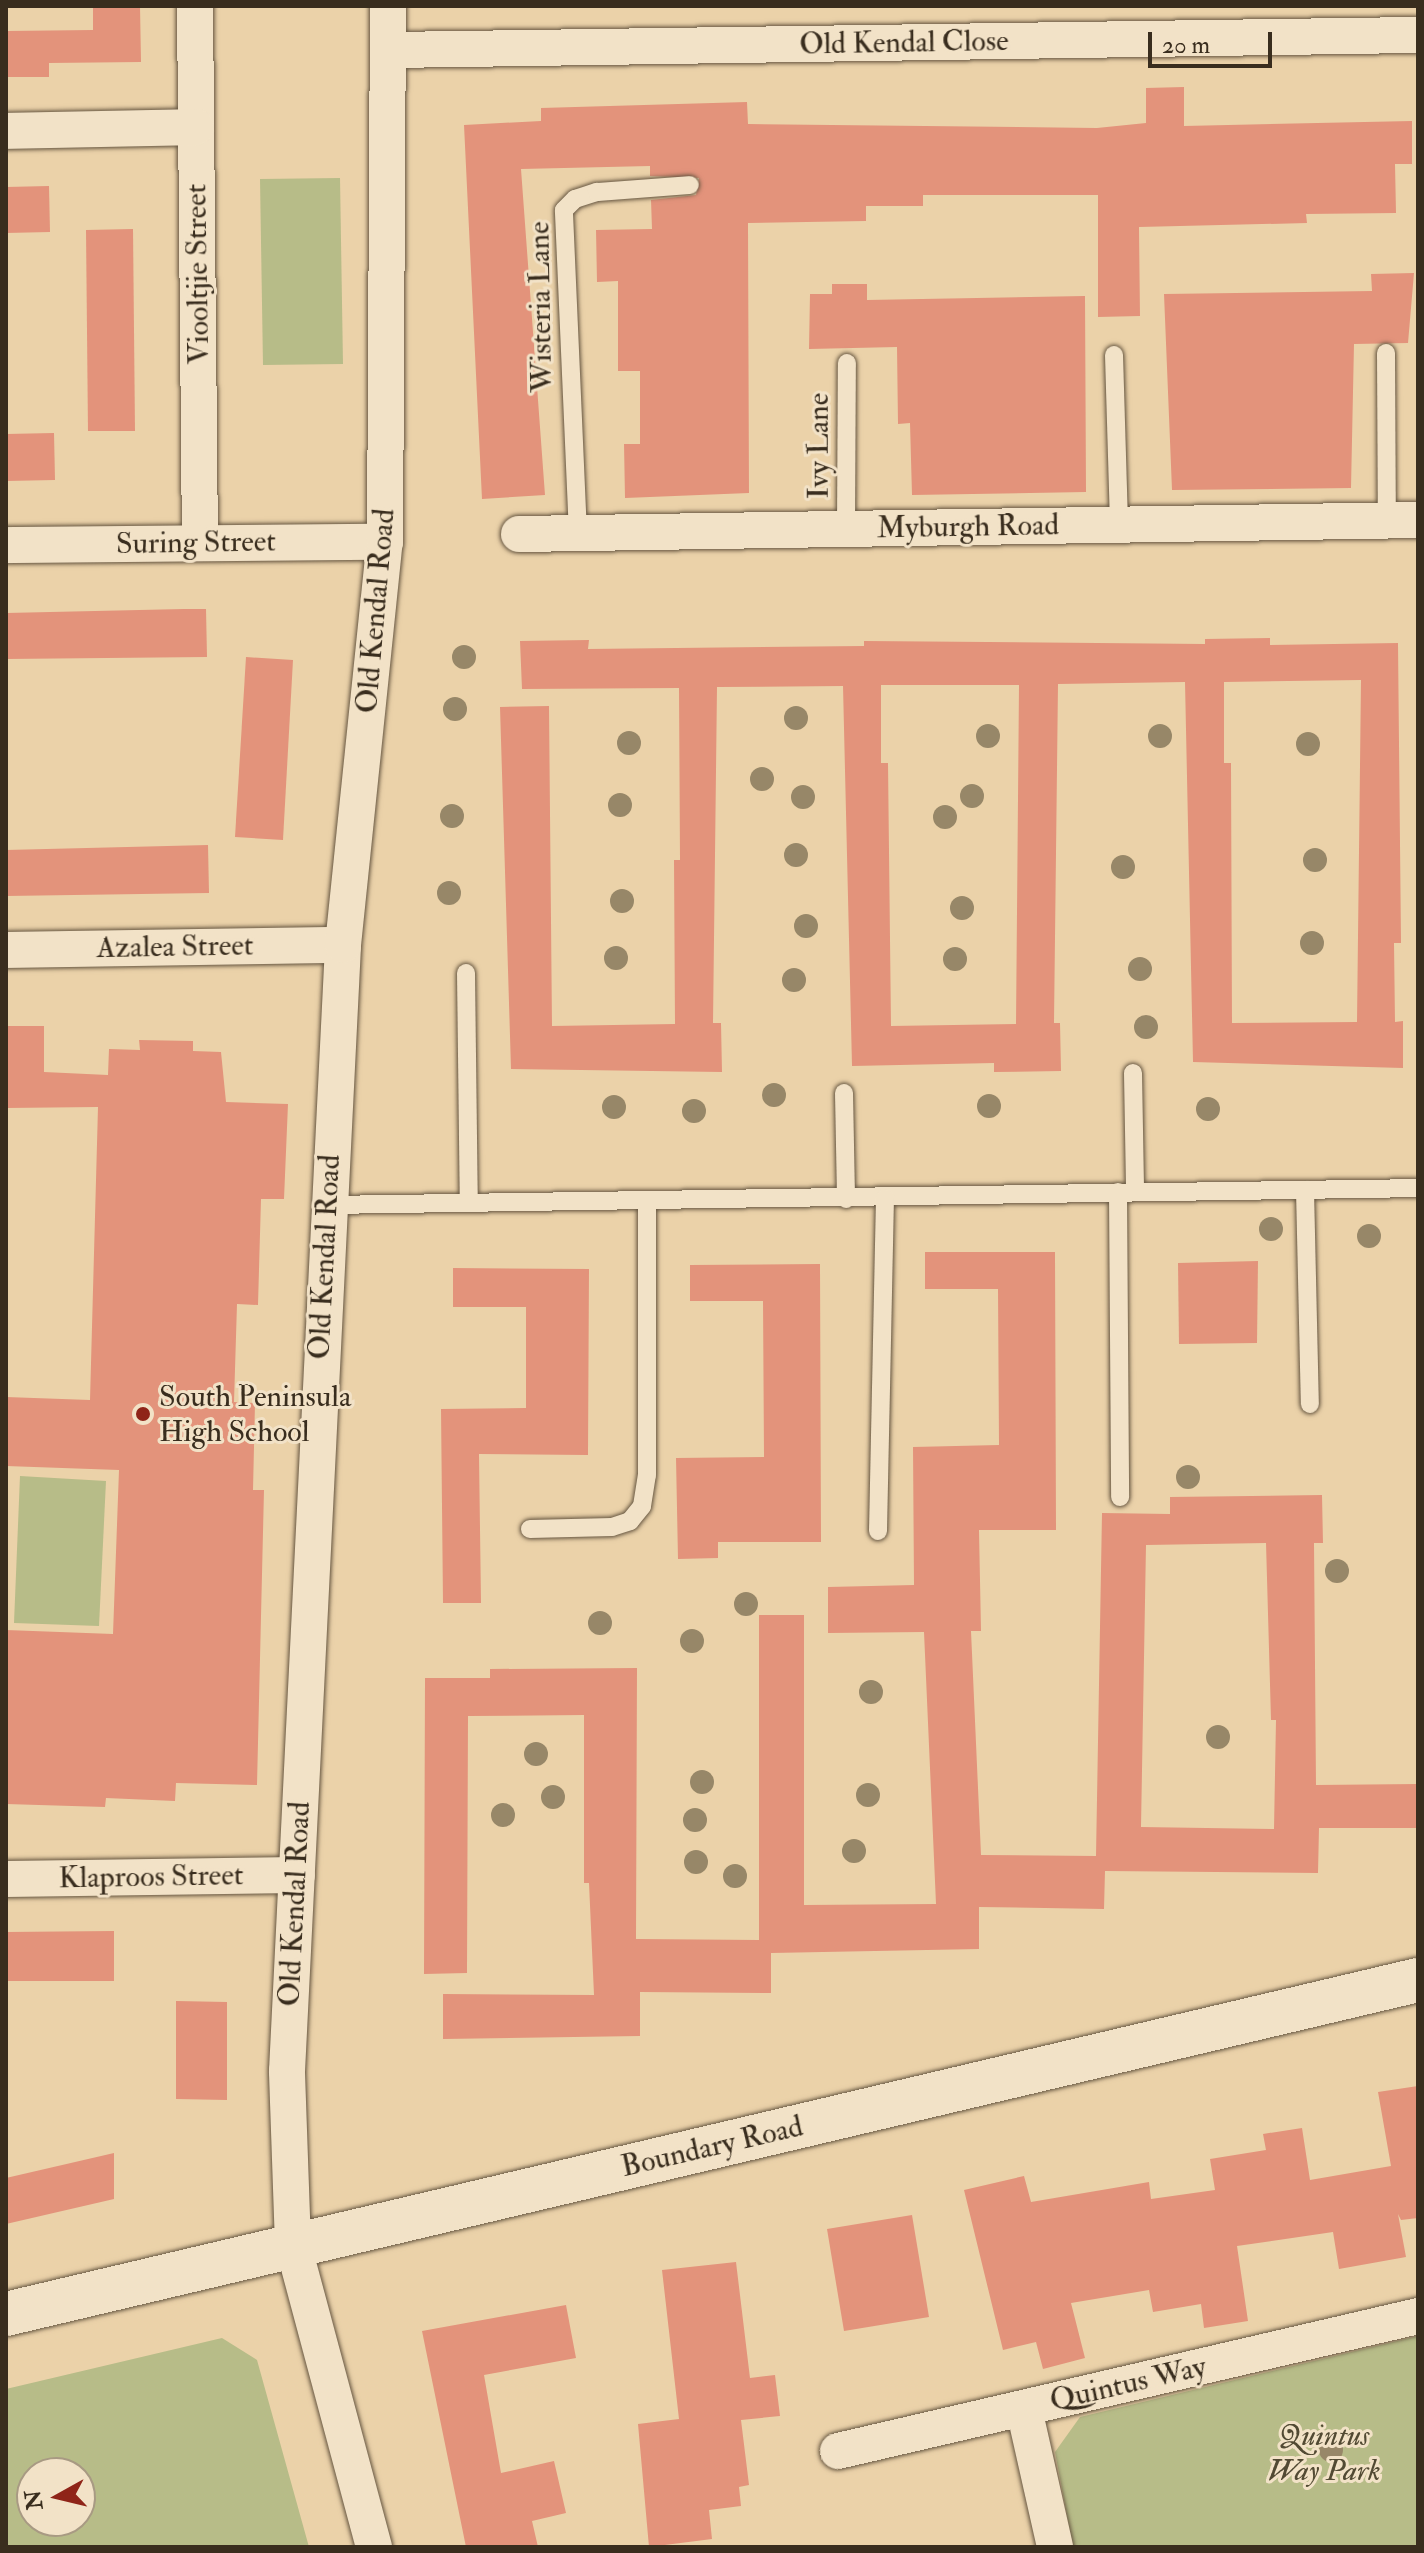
<!DOCTYPE html>
<style>
body{margin:0}
#map{position:relative;width:1424px;height:2553px;overflow:hidden;background:#ebd2a9;font-family:"IM FELL Double Pica",serif}
div>[style]{position:absolute}
.green>*{inset:0;background:#b7bc88}
.building>*{inset:0;background:#e3937b}
.roads{filter:drop-shadow(0 0 2px #665641) drop-shadow(0 0 2px #665641)}
.lane>*{height:18px;margin:-9px;padding:0 9px;transform-origin:9px;border-radius:9px;background:#f2e2c7}
.street>*{height:36px;margin:-18px;padding:0 18px;transform-origin:18px;border-radius:18px;background:#f2e2c7}
.secondary>*{height:44px;margin:-22px;padding:0 22px;transform-origin:22px;border-radius:22px;background:#f2e2c7}
.trees>*{width:24px;height:24px;margin:-12px;border-radius:50%;background:#978768}
.dots>*{width:22px;height:22px;translate:-50% -50%;box-sizing:border-box;border:4px solid #f2e2c7;border-radius:50%}
span{translate:-50% -50%;white-space:nowrap;text-align:center;line-height:1.15;-webkit-text-stroke:6px #f2e2c7;paint-order:stroke}
.street-label{font-size:30px;color:#392d1e}
.poi-label{font-size:30px;color:#392d1e}
.left{translate:0 -50%;text-align:left}
.park-label{font-size:30px;color:#524a33;font-style:italic}
.frame{position:absolute;inset:0;border:8px solid #392d1e;pointer-events:none}
.north{position:absolute;left:16px;top:2457px;width:80px;height:80px;box-sizing:border-box;background:#f2e2c7;border:2px solid #a89a83;border-radius:50%;rotate:262deg;font-size:22px;font-weight:700;line-height:32px;text-align:center;color:#392d1e}
.north::after{content:'';display:block;margin:auto;width:28px;height:36px;background:#8f2418;clip-path:polygon(50% 0,100% 100%,50% 72%,0 100%)}
.scale{position:absolute;left:1148px;top:32px;width:124px;height:36px;box-sizing:border-box;border:4px solid #392d1e;border-top:0;padding-left:10px;font-size:24px;line-height:28px;white-space:nowrap;color:#392d1e;-webkit-text-stroke:6px #f2e2c7;paint-order:stroke}
</style>
<div id="map">
<div class="green">
<i style="clip-path:polygon(340px 178px,343px 364px,263px 365px,260px 179px)"></i>
<i style="clip-path:polygon(20px 1476px,106px 1481px,99px 1626px,14px 1623px)"></i>
<i style="clip-path:polygon(1418px 2336px,1418px 2547px,1073px 2547px,1055px 2452px,1080px 2417px)"></i>
<i style="clip-path:polygon(evenodd,222px 2338px,257px 2360px,309px 2547px,6px 2547px,6px 2389px,222px 2338px,32px 2473px,80px 2473px,80px 2521px,32px 2521px,32px 2473px)"></i>
</div>
<div class="building">
<i style="clip-path:polygon(93px 6px,140px 6px,141px 62px,49px 63px,49px 77px,6px 77px,6px 31px,93px 30px)"></i>
<i style="clip-path:polygon(1184px 87px,1184px 126px,1412px 121px,1412px 164px,1395px 164px,1396px 213px,1306px 214px,1307px 223px,1139px 227px,1140px 316px,1098px 317px,1098px 195px,923px 195px,923px 206px,866px 206px,866px 221px,748px 223px,749px 493px,625px 498px,624px 444px,640px 444px,640px 371px,618px 371px,618px 281px,597px 282px,596px 230px,652px 229px,651px 200px,696px 195px,699px 178px,650px 176px,650px 166px,521px 169px,545px 495px,482px 499px,464px 125px,541px 121px,541px 108px,747px 102px,748px 124px,1097px 128px,1146px 123px,1146px 88px)"></i>
<i style="clip-path:polygon(49px 186px,50px 232px,6px 233px,6px 187px)"></i>
<i style="clip-path:polygon(133px 229px,135px 431px,88px 431px,86px 230px)"></i>
<i style="clip-path:polygon(1414px 273px,1408px 343px,1354px 344px,1351px 488px,1172px 490px,1164px 294px,1372px 291px,1371px 274px)"></i>
<i style="clip-path:polygon(832px 284px,867px 284px,867px 300px,1085px 296px,1086px 492px,912px 495px,910px 423px,898px 424px,897px 347px,809px 349px,810px 294px,832px 294px)"></i>
<i style="clip-path:polygon(54px 433px,55px 480px,6px 481px,6px 434px)"></i>
<i style="clip-path:polygon(184px 609px,206px 609px,207px 657px,6px 659px,6px 613px)"></i>
<i style="clip-path:polygon(evenodd,1270px 638px,1270px 645px,1398px 643px,1401px 943px,1394px 943px,1395px 1022px,1403px 1021px,1403px 1068px,1193px 1062px,1185px 682px,1058px 684px,1054px 1023px,1060px 1023px,1061px 1071px,994px 1072px,994px 1063px,852px 1066px,843px 686px,717px 687px,713px 1023px,721px 1023px,722px 1072px,511px 1069px,500px 707px,549px 706px,552px 1026px,675px 1024px,674px 860px,680px 860px,679px 688px,522px 689px,520px 641px,589px 640px,588px 649px,864px 646px,864px 641px,1205px 644px,1205px 639px,1270px 638px,1361px 680px,1357px 1022px,1232px 1023px,1231px 763px,1224px 763px,1224px 682px,1361px 680px,1270px 638px,881px 685px,1019px 685px,1016px 1024px,891px 1026px,888px 763px,881px 763px,881px 685px)"></i>
<i style="clip-path:polygon(246px 657px,293px 660px,283px 840px,235px 837px)"></i>
<i style="clip-path:polygon(208px 845px,209px 893px,6px 896px,6px 850px)"></i>
<i style="clip-path:polygon(6px 1026px,44px 1026px,44px 1072px,108px 1075px,109px 1049px,140px 1050px,139px 1040px,193px 1041px,193px 1051px,221px 1052px,226px 1102px,288px 1104px,284px 1199px,261px 1199px,258px 1305px,237px 1304px,234px 1402px,255px 1403px,253px 1490px,264px 1490px,257px 1785px,176px 1783px,175px 1801px,106px 1798px,105px 1807px,6px 1804px,6px 1630px,113px 1634px,119px 1470px,6px 1466px,6px 1397px,90px 1400px,98px 1107px,6px 1108px)"></i>
<i style="clip-path:polygon(evenodd,925px 1252px,1055px 1252px,1056px 1530px,979px 1530px,981px 1631px,971px 1631px,981px 1855px,1096px 1856px,1102px 1513px,1170px 1514px,1170px 1497px,1322px 1495px,1323px 1543px,1314px 1543px,1316px 1785px,1418px 1784px,1418px 1828px,1319px 1828px,1318px 1873px,1105px 1871px,1104px 1909px,979px 1907px,979px 1949px,771px 1953px,771px 1993px,640px 1992px,640px 2036px,443px 2039px,443px 1994px,594px 1995px,589px 1883px,584px 1883px,584px 1715px,468px 1716px,467px 1973px,424px 1974px,425px 1678px,490px 1678px,490px 1669px,637px 1668px,636px 1939px,759px 1940px,759px 1615px,804px 1615px,804px 1905px,936px 1904px,924px 1632px,828px 1633px,828px 1587px,914px 1585px,913px 1447px,999px 1445px,998px 1289px,925px 1289px,925px 1252px,1266px 1543px,1271px 1720px,1276px 1720px,1274px 1829px,1141px 1827px,1146px 1545px,1266px 1543px)"></i>
<i style="clip-path:polygon(1258px 1261px,1257px 1343px,1179px 1344px,1178px 1263px)"></i>
<i style="clip-path:polygon(820px 1264px,821px 1542px,718px 1542px,718px 1558px,678px 1559px,676px 1458px,764px 1457px,763px 1301px,690px 1301px,690px 1265px)"></i>
<i style="clip-path:polygon(453px 1268px,589px 1269px,588px 1455px,479px 1454px,481px 1603px,443px 1603px,441px 1409px,526px 1408px,526px 1307px,453px 1307px)"></i>
<i style="clip-path:polygon(114px 1931px,114px 1981px,6px 1981px,6px 1932px)"></i>
<i style="clip-path:polygon(176px 2001px,227px 2002px,227px 2100px,176px 2099px)"></i>
<i style="clip-path:polygon(1418px 2086px,1418px 2218px,1401px 2220px,1398px 2214px,1406px 2257px,1339px 2269px,1333px 2232px,1237px 2246px,1248px 2321px,1204px 2328px,1201px 2304px,1153px 2312px,1149px 2290px,1071px 2303px,1085px 2358px,1043px 2369px,1036px 2342px,1003px 2350px,964px 2190px,1024px 2176px,1031px 2202px,1149px 2182px,1151px 2199px,1215px 2190px,1210px 2159px,1266px 2150px,1263px 2134px,1302px 2128px,1310px 2180px,1391px 2166px,1378px 2092px)"></i>
<i style="clip-path:polygon(114px 2153px,114px 2199px,6px 2224px,6px 2178px)"></i>
<i style="clip-path:polygon(912px 2215px,929px 2317px,844px 2331px,827px 2229px)"></i>
<i style="clip-path:polygon(736px 2262px,750px 2378px,775px 2375px,780px 2416px,741px 2420px,749px 2485px,739px 2487px,741px 2506px,709px 2510px,712px 2539px,649px 2547px,638px 2424px,679px 2419px,662px 2270px)"></i>
<i style="clip-path:polygon(566px 2305px,576px 2358px,484px 2375px,501px 2473px,554px 2461px,566px 2513px,532px 2521px,538px 2547px,466px 2547px,422px 2331px)"></i>
</div>
<div class="roads">
<div class="lane">
<i style="left:1386px;top:353px;width:168px;rotate:89.7deg"></i>
<i style="left:1114px;top:355px;width:170px;rotate:88.3deg"></i>
<i style="left:846px;top:529px;width:166px;rotate:-89.7deg"></i>
<i style="left:578px;top:534px;width:324px;rotate:-92.5deg"></i>
<i style="left:564px;top:210px;width:16px;rotate:-45deg"></i>
<i style="left:575px;top:199px;width:23px;rotate:-18deg"></i>
<i style="left:597px;top:192px;width:93px;rotate:-4.3deg"></i>
<i style="left:466px;top:973px;width:230px;rotate:89.3deg"></i>
<i style="left:1133px;top:1073px;width:119px;rotate:89deg"></i>
<i style="left:844px;top:1093px;width:106px;rotate:88.9deg"></i>
<i style="left:1305px;top:1190px;width:214px;rotate:88.7deg"></i>
<i style="left:1118px;top:1192px;width:305px;rotate:89.6deg"></i>
<i style="left:328px;top:1205px;width:1090px;rotate:-0.89deg"></i>
<i style="left:530px;top:1529px;width:82px;rotate:-1.4deg"></i>
<i style="left:612px;top:1527px;width:19px;rotate:-18deg"></i>
<i style="left:630px;top:1521px;width:19px;rotate:-51deg"></i>
<i style="left:642px;top:1506px;width:31px;rotate:-81deg"></i>
<i style="left:647px;top:1475px;width:273px;rotate:-90deg"></i>
<i style="left:878px;top:1531px;width:333px;rotate:-88.8deg"></i>
</div>
<div class="street">
<i style="left:195px;top:6px;width:537px;rotate:89.47deg"></i>
<i style="left:391px;top:50px;width:1027px;rotate:-0.84deg"></i>
<i style="left:6px;top:131px;width:190px;rotate:-1.2deg"></i>
<i style="left:519px;top:534px;width:899px;rotate:-0.89deg"></i>
<i style="left:6px;top:545px;width:379px;rotate:-0.5deg"></i>
<i style="left:6px;top:950px;width:337px;rotate:-0.9deg"></i>
<i style="left:6px;top:1879px;width:291px;rotate:-0.8deg"></i>
<i style="left:1024px;top:2409px;width:141px;rotate:77.3deg"></i>
<i style="left:838px;top:2451px;width:596px;rotate:-13.1deg"></i>
<i style="left:374px;top:2547px;width:313px;rotate:-105deg"></i>
<i style="left:293px;top:2245px;width:174px;rotate:-92deg"></i>
<i style="left:287px;top:2071px;width:1127px;rotate:-87.15deg"></i>
<i style="left:343px;top:945px;width:405px;rotate:-84.1deg"></i>
<i style="left:385px;top:542px;width:536px;rotate:-89.68deg"></i>
</div>
<div class="secondary">
<i style="left:6px;top:2314px;width:1451px;rotate:-13.31deg"></i>
</div>
</div>
<div class="trees">
<i style="left:464px;top:657px"></i>
<i style="left:455px;top:709px"></i>
<i style="left:796px;top:718px"></i>
<i style="left:988px;top:736px"></i>
<i style="left:1160px;top:736px"></i>
<i style="left:629px;top:743px"></i>
<i style="left:1308px;top:744px"></i>
<i style="left:762px;top:779px"></i>
<i style="left:972px;top:796px"></i>
<i style="left:803px;top:797px"></i>
<i style="left:620px;top:805px"></i>
<i style="left:452px;top:816px"></i>
<i style="left:945px;top:817px"></i>
<i style="left:796px;top:855px"></i>
<i style="left:1315px;top:860px"></i>
<i style="left:1123px;top:867px"></i>
<i style="left:449px;top:893px"></i>
<i style="left:622px;top:901px"></i>
<i style="left:962px;top:908px"></i>
<i style="left:806px;top:926px"></i>
<i style="left:1312px;top:943px"></i>
<i style="left:616px;top:958px"></i>
<i style="left:955px;top:959px"></i>
<i style="left:1140px;top:969px"></i>
<i style="left:794px;top:980px"></i>
<i style="left:1146px;top:1027px"></i>
<i style="left:774px;top:1095px"></i>
<i style="left:989px;top:1106px"></i>
<i style="left:614px;top:1107px"></i>
<i style="left:1208px;top:1109px"></i>
<i style="left:694px;top:1111px"></i>
<i style="left:1271px;top:1229px"></i>
<i style="left:1369px;top:1236px"></i>
<i style="left:1188px;top:1477px"></i>
<i style="left:1337px;top:1571px"></i>
<i style="left:746px;top:1604px"></i>
<i style="left:600px;top:1623px"></i>
<i style="left:692px;top:1641px"></i>
<i style="left:871px;top:1692px"></i>
<i style="left:1218px;top:1737px"></i>
<i style="left:536px;top:1754px"></i>
<i style="left:702px;top:1782px"></i>
<i style="left:868px;top:1795px"></i>
<i style="left:553px;top:1797px"></i>
<i style="left:503px;top:1815px"></i>
<i style="left:695px;top:1820px"></i>
<i style="left:854px;top:1851px"></i>
<i style="left:696px;top:1862px"></i>
<i style="left:735px;top:1876px"></i>
<i style="left:1331px;top:2450px"></i>
</div>
<div class="dots">
<i style="left:143px;top:1414px;background:#8f2418"></i>
</div>
<div class="street-label">
<span style="left:904px;top:43px;rotate:-1deg">Old Kendal Close</span>
<span style="left:198px;top:274px;rotate:-91deg">Viooltjie Street</span>
<span style="left:541px;top:307px;rotate:-91deg">Wisteria Lane</span>
<span style="left:819px;top:446px;rotate:-90deg">Ivy Lane</span>
<span style="left:968px;top:527px;rotate:-1deg">Myburgh Road</span>
<span style="left:196px;top:543px;rotate:-1deg">Suring Street</span>
<span style="left:376px;top:611px;rotate:-85deg">Old Kendal Road</span>
<span style="left:175px;top:947px;rotate:-1deg">Azalea Street</span>
<span style="left:325px;top:1257px;rotate:-87deg">Old Kendal Road</span>
<span style="left:151px;top:1877px;rotate:-1deg">Klaproos Street</span>
<span style="left:295px;top:1904px;rotate:-87deg">Old Kendal Road</span>
<span style="left:712px;top:2147px;rotate:-13deg">Boundary Road</span>
<span style="left:1128px;top:2384px;rotate:-13deg">Quintus Way</span>
</div>
<div class="poi-label">
<span class="left" style="left:159px;top:1414px">South Peninsula<br>High School</span>
</div>
<div class="park-label">
<span style="left:1324px;top:2453px">Quintus<br>Way Park</span>
</div>
<div class="frame"></div>
<div class="north">N</div>
<div class="scale">20 m</div>
</div>
